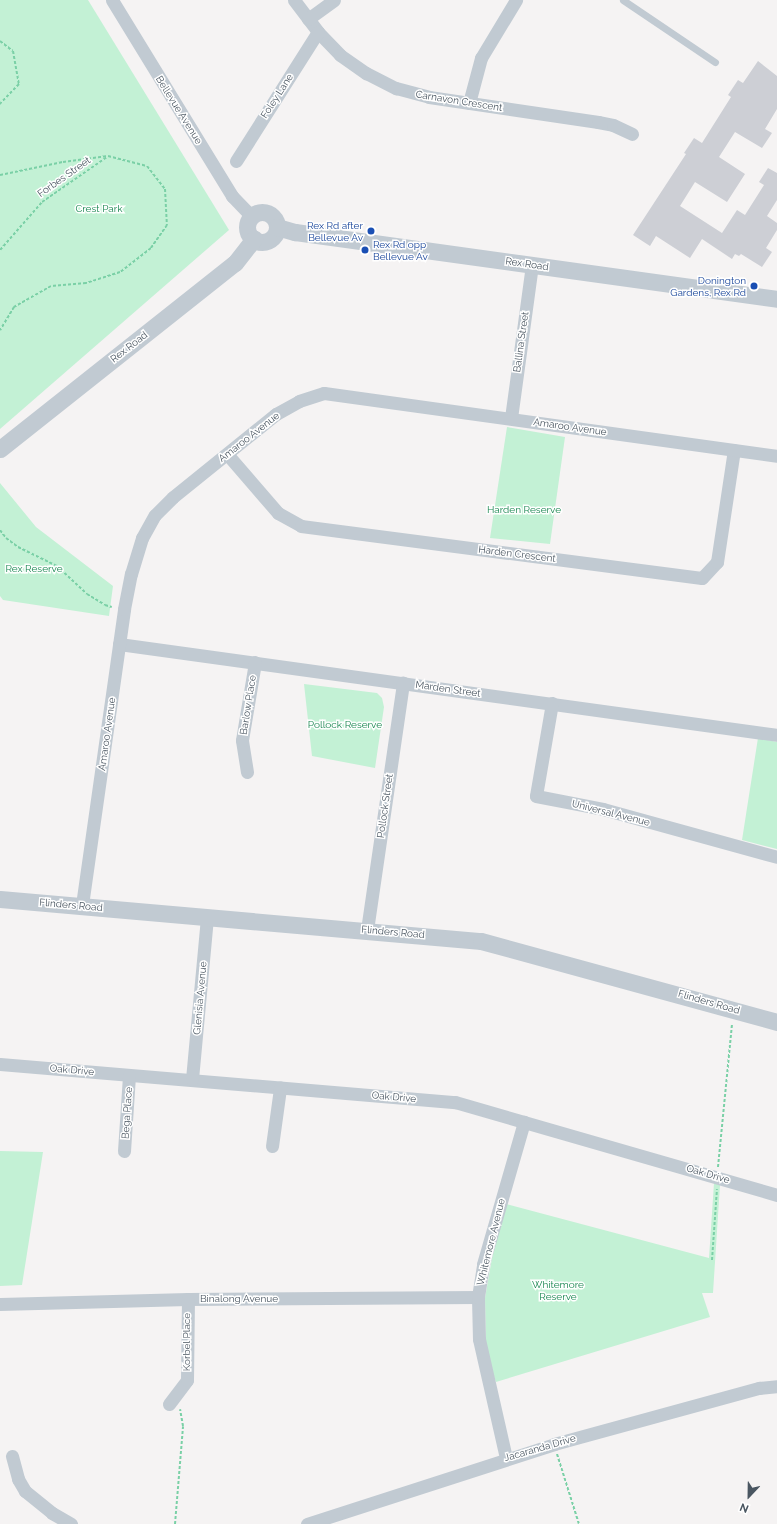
<!DOCTYPE html>
<style>
body{margin:0}
#map{position:relative;width:777px;height:1524px;overflow:hidden;background:#f5f3f3;font-family:Raleway,sans-serif}
div>[style]{position:absolute}
.green>*{inset:0;background:#c3f1d5}
.building>*{inset:0;background:#cdcfd5}
.path>*{height:2px;margin-top:-1px;transform-origin:0;background:repeating-linear-gradient(90deg,#7ad0a6 0 3px,transparent 0 5px)}
.service>*{height:7px;margin:-3.5px;padding:0 3.5px;transform-origin:3.5px;border-radius:3.5px;background:#c1cad2}
.minor>*{height:13px;margin:-6.5px;padding:0 6.5px;transform-origin:6.5px;border-radius:6.5px;background:#c1cad2}
.tertiary>*{height:17px;margin:-8.5px;padding:0 8.5px;transform-origin:8.5px;border-radius:8.5px;background:#c1cad2}
.tertiary>.ring{margin:-8.5px;padding:0;box-sizing:content-box;background:none;border:17px solid #c1cad2;border-radius:50%}
.dots>*{width:11px;height:11px;translate:-50% -50%;box-sizing:border-box;border:2px solid #fff;border-radius:50%}
span{translate:-50% -50%;white-space:nowrap;text-align:center;line-height:1.15;-webkit-text-stroke:3px #fff;paint-order:stroke}
.street-label{font-size:10px;color:#4a5661}
.park-label{font-size:10px;color:#17864f}
.transit-label{font-size:10px;color:#164399}
.right{translate:-100% -50%;text-align:right}
.left{translate:0 -50%;text-align:left}
.north{position:absolute;left:729px;top:1476px;width:40px;height:40px;-webkit-text-stroke:3px #fff;paint-order:stroke;rotate:202deg;font-size:11px;font-weight:700;line-height:16px;text-align:center;color:#4a5661}
.north::after{content:'';display:block;margin:auto;width:14px;height:18px;background:#4a5661;clip-path:polygon(50% 0,100% 100%,50% 72%,0 100%)}
</style>
<div id="map">
<div class="green">
<i style="clip-path:polygon(0 0,88px 0,229px 230px,0 429px)"></i>
<i style="clip-path:polygon(507px 427px,565px 437px,550px 544px,490px 538px)"></i>
<i style="clip-path:polygon(0 483px,36px 527px,113px 586px,109px 616px,3px 600px,0 596px)"></i>
<i style="clip-path:polygon(304px 684px,377px 693px,382px 698px,384px 707px,375px 768px,312px 756px)"></i>
<i style="clip-path:polygon(758px 738px,777px 742px,777px 849px,742px 840px)"></i>
<i style="clip-path:polygon(0 1151px,43px 1152px,22px 1285px,0 1286px)"></i>
<i style="clip-path:polygon(714px 1183px,720px 1185px,713px 1293px,702px 1293px,710px 1317px,496px 1382px,489px 1364px,486px 1344px,485px 1298px,492px 1258px,506px 1204px,709px 1258px)"></i>
</div>
<div class="building">
<i style="clip-path:polygon(758px 61px,777px 76px,777px 109px,765px 129px,772px 133px,762px 148px,735px 132px,719px 157px,745px 174px,727px 202px,695px 182px,680px 206px,722px 233px,737px 210px,745px 215px,764px 185px,759px 182px,768px 168px,777px 173px,777px 200px,767px 216px,777px 223px,777px 230px,766px 248px,772px 252px,762px 267px,741px 254px,739px 256px,735px 254px,732px 259px,702px 239px,690px 258px,656px 236px,650px 246px,633px 235px,686px 154px,684px 153px,694px 138px,702px 143px,731px 97px,728px 95px,738px 80px,743px 83px)"></i>
</div>
<div class="path">
<i style="left:0;top:41px;width:16px;rotate:38deg"></i>
<i style="left:13px;top:51px;width:34px;rotate:80deg"></i>
<i style="left:19px;top:84px;width:28px;rotate:134deg"></i>
<i style="left:0;top:175px;width:64px;rotate:-11.7deg"></i>
<i style="left:63px;top:162px;width:45px;rotate:-7.6deg"></i>
<i style="left:108px;top:156px;width:40px;rotate:14.4deg"></i>
<i style="left:147px;top:166px;width:29px;rotate:52deg"></i>
<i style="left:165px;top:189px;width:36px;rotate:87deg"></i>
<i style="left:167px;top:225px;width:28px;rotate:125deg"></i>
<i style="left:151px;top:248px;width:39px;rotate:142deg"></i>
<i style="left:120px;top:272px;width:36px;rotate:162deg"></i>
<i style="left:86px;top:283px;width:35px;rotate:175deg"></i>
<i style="left:51px;top:286px;width:43px;rotate:150.4deg"></i>
<i style="left:14px;top:307px;width:27px;rotate:121deg"></i>
<i style="left:0;top:250px;width:64px;rotate:-48.8deg"></i>
<i style="left:42px;top:202px;width:79px;rotate:-34.7deg"></i>
<i style="left:0;top:530px;width:10px;rotate:53deg"></i>
<i style="left:6px;top:538px;width:15px;rotate:37deg"></i>
<i style="left:18px;top:547px;width:43px;rotate:26deg"></i>
<i style="left:57px;top:566px;width:41px;rotate:43deg"></i>
<i style="left:87px;top:594px;width:21px;rotate:31deg"></i>
<i style="left:105px;top:605px;width:7px;rotate:16deg"></i>
<i style="left:718px;top:1167px;width:144px;rotate:-84.4deg"></i>
<i style="left:712px;top:1260px;width:71px;rotate:-86deg"></i>
<i style="left:557px;top:1454px;width:73px;rotate:72.6deg"></i>
<i style="left:175px;top:1524px;width:98px;rotate:-85.3deg"></i>
<i style="left:183px;top:1426px;width:17px;rotate:-100deg"></i>
</div>
<div class="service">
<i style="left:623px;top:0;width:111px;rotate:34deg"></i>
</div>
<div class="minor">
<i style="left:112px;top:0;width:230px;rotate:58.5deg"></i>
<i style="left:232px;top:196px;width:29px;rotate:46deg"></i>
<i style="left:294px;top:0;width:40px;rotate:53deg"></i>
<i style="left:318px;top:32px;width:32px;rotate:46deg"></i>
<i style="left:340px;top:55px;width:32px;rotate:35deg"></i>
<i style="left:366px;top:73px;width:34px;rotate:27deg"></i>
<i style="left:396px;top:88px;width:34px;rotate:15deg"></i>
<i style="left:429px;top:97px;width:171px;rotate:8.4deg"></i>
<i style="left:598px;top:122px;width:15px;rotate:11deg"></i>
<i style="left:613px;top:125px;width:21px;rotate:25deg"></i>
<i style="left:308px;top:19px;width:32px;rotate:-36deg"></i>
<i style="left:469px;top:103px;width:47px;rotate:-75.1deg"></i>
<i style="left:481px;top:58px;width:68px;rotate:-58.9deg"></i>
<i style="left:236px;top:161px;width:153px;rotate:-57.6deg"></i>
<i style="left:511px;top:418px;width:154px;rotate:-82.2deg"></i>
<i style="left:227px;top:454px;width:78px;rotate:49.2deg"></i>
<i style="left:278px;top:513px;width:26px;rotate:29deg"></i>
<i style="left:301px;top:526px;width:404px;rotate:7.4deg"></i>
<i style="left:702px;top:578px;width:22px;rotate:-47deg"></i>
<i style="left:717px;top:562px;width:113px;rotate:-81.4deg"></i>
<i style="left:119px;top:644px;width:664px;rotate:7.87deg"></i>
<i style="left:552px;top:703px;width:94px;rotate:99.8deg"></i>
<i style="left:536px;top:796px;width:68px;rotate:11deg"></i>
<i style="left:603px;top:809px;width:180px;rotate:15.4deg"></i>
<i style="left:247px;top:772px;width:32px;rotate:-99deg"></i>
<i style="left:242px;top:740px;width:79px;rotate:-80.5deg"></i>
<i style="left:82px;top:905px;width:299px;rotate:-81.9deg"></i>
<i style="left:124px;top:609px;width:36px;rotate:-79deg"></i>
<i style="left:131px;top:574px;width:38px;rotate:-73deg"></i>
<i style="left:142px;top:538px;width:26px;rotate:-61deg"></i>
<i style="left:155px;top:515px;width:25px;rotate:-45deg"></i>
<i style="left:173px;top:497px;width:132px;rotate:-38.9deg"></i>
<i style="left:276px;top:414px;width:26px;rotate:-29deg"></i>
<i style="left:299px;top:401px;width:26px;rotate:-18deg"></i>
<i style="left:324px;top:393px;width:457px;rotate:7.9deg"></i>
<i style="left:367px;top:930px;width:250px;rotate:-81.7deg"></i>
<i style="left:0;top:1064px;width:457px;rotate:4.8deg"></i>
<i style="left:455px;top:1102px;width:335px;rotate:16.1deg"></i>
<i style="left:192px;top:1079px;width:163px;rotate:-84.7deg"></i>
<i style="left:272px;top:1146px;width:59px;rotate:-82.1deg"></i>
<i style="left:124px;top:1151px;width:76px;rotate:-86.2deg"></i>
<i style="left:0;top:1304px;width:188px;rotate:-1.5deg"></i>
<i style="left:188px;top:1299px;width:290px;rotate:-0.4deg"></i>
<i style="left:169px;top:1404px;width:30px;rotate:-53deg"></i>
<i style="left:187px;top:1380px;width:81px;rotate:-89.3deg"></i>
<i style="left:12px;top:1456px;width:24px;rotate:75deg"></i>
<i style="left:18px;top:1479px;width:14px;rotate:60deg"></i>
<i style="left:25px;top:1491px;width:35px;rotate:39deg"></i>
<i style="left:52px;top:1513px;width:22px;rotate:30deg"></i>
<i style="left:506px;top:1458px;width:122px;rotate:-102.8deg"></i>
<i style="left:479px;top:1339px;width:42px;rotate:-91.4deg"></i>
<i style="left:478px;top:1297px;width:33px;rotate:-81deg"></i>
<i style="left:483px;top:1264px;width:148px;rotate:-73.9deg"></i>
<i style="left:307px;top:1524px;width:260px;rotate:-17.9deg"></i>
<i style="left:554px;top:1444px;width:213px;rotate:-15.3deg"></i>
<i style="left:759px;top:1388px;width:18px;rotate:-6deg"></i>
</div>
<div class="tertiary">
<i class="ring" style="left:247px;top:212px;width:13px;height:13px"></i>
<i style="left:277px;top:227px;width:19px;rotate:16deg"></i>
<i style="left:295px;top:232px;width:487px;rotate:7.9deg"></i>
<i style="left:0;top:449px;width:300px;rotate:-38.4deg"></i>
<i style="left:235px;top:263px;width:31px;rotate:-52deg"></i>
<i style="left:0;top:899px;width:483px;rotate:5deg"></i>
<i style="left:481px;top:941px;width:307px;rotate:15.3deg"></i>
</div>
<div class="dots">
<i style="left:371px;top:231px;background:#1a4fb4"></i>
<i style="left:365px;top:250px;background:#1a4fb4"></i>
<i style="left:754px;top:286px;background:#1a4fb4"></i>
</div>
<div class="street-label">
<span style="left:277px;top:96px;rotate:-57deg">Foley Lane</span>
<span style="left:459px;top:101px;rotate:9deg">Carnavon Crescent</span>
<span style="left:179px;top:110px;rotate:58deg">Bellevue Avenue</span>
<span style="left:64px;top:177px;rotate:-35deg">Forbes Street</span>
<span style="left:527px;top:264px;rotate:8deg">Rex Road</span>
<span style="left:521px;top:342px;rotate:-82deg">Ballina Street</span>
<span style="left:129px;top:347px;rotate:-38deg">Rex Road</span>
<span style="left:570px;top:427px;rotate:8deg">Amaroo Avenue</span>
<span style="left:249px;top:437px;rotate:-38deg">Amaroo Avenue</span>
<span style="left:517px;top:554px;rotate:7deg">Harden Crescent</span>
<span style="left:448px;top:689px;rotate:8deg">Marden Street</span>
<span style="left:248px;top:705px;rotate:-81deg">Barlow Place</span>
<span style="left:107px;top:734px;rotate:-82deg">Amaroo Avenue</span>
<span style="left:385px;top:806px;rotate:-82deg">Pollock Street</span>
<span style="left:611px;top:813px;rotate:14deg">Universal Avenue</span>
<span style="left:71px;top:905px;rotate:5deg">Flinders Road</span>
<span style="left:393px;top:932px;rotate:5deg">Flinders Road</span>
<span style="left:200px;top:998px;rotate:-85deg">Glenisia Avenue</span>
<span style="left:709px;top:1002px;rotate:16deg">Flinders Road</span>
<span style="left:72px;top:1070px;rotate:5deg">Oak Drive</span>
<span style="left:394px;top:1097px;rotate:5deg">Oak Drive</span>
<span style="left:127px;top:1113px;rotate:-86deg">Bega Place</span>
<span style="left:708px;top:1174px;rotate:16deg">Oak Drive</span>
<span style="left:491px;top:1242px;rotate:-76deg">Whitemore Avenue</span>
<span style="left:239px;top:1299px">Binalong Avenue</span>
<span style="left:187px;top:1342px;rotate:-90deg">Korbel Place</span>
<span style="left:540px;top:1448px;rotate:-16deg">Jacaranda Drive</span>
</div>
<div class="park-label">
<span style="left:99px;top:209px">Crest Park</span>
<span style="left:524px;top:510px">Harden Reserve</span>
<span style="left:34px;top:569px">Rex Reserve</span>
<span style="left:345px;top:725px">Pollock Reserve</span>
<span style="left:558px;top:1290px">Whitemore<br>Reserve</span>
</div>
<div class="transit-label">
<span class="right" style="left:363px;top:231px">Rex Rd after<br>Bellevue Av</span>
<span class="left" style="left:373px;top:250px">Rex Rd opp<br>Bellevue Av</span>
<span class="right" style="left:746px;top:286px">Donington<br>Gardens, Rex Rd</span>
</div>
<div class="north">N</div>
</div>
